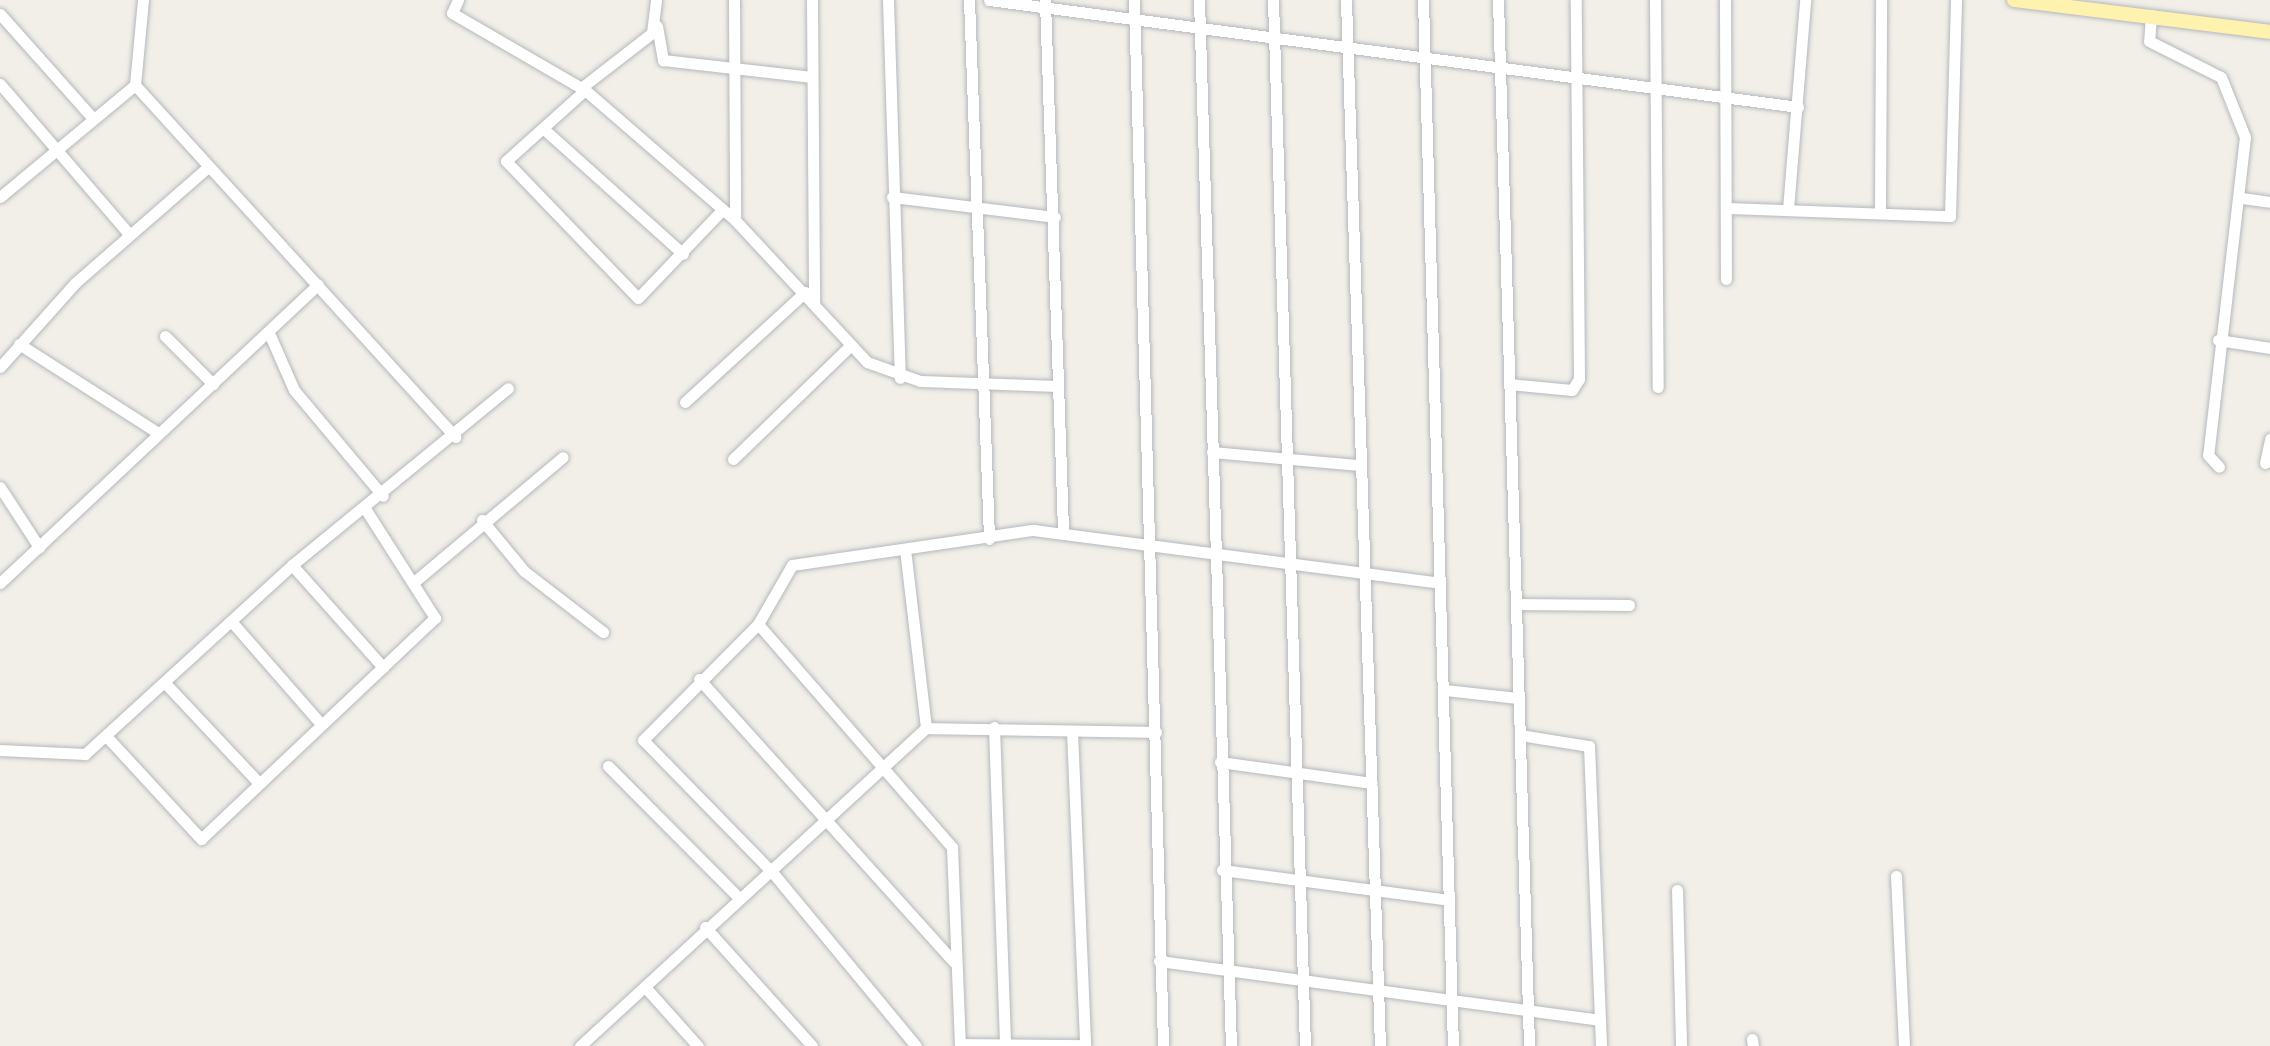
<!DOCTYPE html>
<style>
body{margin:0}
#map{position:relative;width:2270px;height:1046px;overflow:hidden;background:#f1efe8;font-family:Cabin,sans-serif}
div>[style]{position:absolute}
.roads{filter:drop-shadow(0 0 2px #b5b8bc) drop-shadow(0 0 2px #b5b8bc)}
.minor>*{height:11px;margin:-5.5px;padding:0 5.5px;transform-origin:5.5px;border-radius:5.5px;background:#fff}
.major>*{height:14px;margin:-7px;padding:0 7px;transform-origin:7px;border-radius:7px;background:#fff2af}
span{translate:-50% -50%;white-space:nowrap;text-align:center;line-height:1.15;-webkit-text-stroke:8px #fff;paint-order:stroke}
</style>
<div id="map">
<div class="roads">
<div class="minor">
<i style="left:143px;top:0;width:85px;rotate:95.4deg"></i>
<i style="left:135px;top:85px;width:476px;rotate:47.7deg"></i>
<i style="left:458px;top:0;width:14px;rotate:115deg"></i>
<i style="left:452px;top:13px;width:154px;rotate:30.1deg"></i>
<i style="left:585px;top:90px;width:198px;rotate:40.9deg"></i>
<i style="left:735px;top:220px;width:194px;rotate:47.1deg"></i>
<i style="left:867px;top:362px;width:56px;rotate:19.7deg"></i>
<i style="left:920px;top:381px;width:138px;rotate:2.1deg"></i>
<i style="left:734px;top:0;width:220px;rotate:89.7deg"></i>
<i style="left:812px;top:0;width:303px;rotate:89.6deg"></i>
<i style="left:888px;top:0;width:378px;rotate:88.2deg"></i>
<i style="left:969px;top:0;width:539px;rotate:87.87deg"></i>
<i style="left:989px;top:0;width:816px;rotate:7.53deg"></i>
<i style="left:1134px;top:0;width:1046px;rotate:88.41deg"></i>
<i style="left:1199px;top:0;width:1046px;rotate:88.25deg"></i>
<i style="left:1273px;top:0;width:1046px;rotate:88.25deg"></i>
<i style="left:1346px;top:0;width:1047px;rotate:88.14deg"></i>
<i style="left:1423px;top:0;width:1046px;rotate:88.36deg"></i>
<i style="left:1498px;top:0;width:1046px;rotate:88.3deg"></i>
<i style="left:1655px;top:0;width:387px;rotate:89.6deg"></i>
<i style="left:1725px;top:0;width:279px;rotate:89.8deg"></i>
<i style="left:1045px;top:1px;width:530px;rotate:88.05deg"></i>
<i style="left:0;top:14px;width:135px;rotate:48.3deg"></i>
<i style="left:2151px;top:15px;width:26px;rotate:94deg"></i>
<i style="left:2149px;top:41px;width:80px;rotate:26.6deg"></i>
<i style="left:2221px;top:77px;width:65px;rotate:68.2deg"></i>
<i style="left:2245px;top:137px;width:320px;rotate:96.6deg"></i>
<i style="left:2208px;top:455px;width:16px;rotate:47deg"></i>
<i style="left:657px;top:26px;width:35px;rotate:80deg"></i>
<i style="left:663px;top:60px;width:150px;rotate:6.5deg"></i>
<i style="left:0;top:84px;width:199px;rotate:49.3deg"></i>
<i style="left:581px;top:88px;width:90px;rotate:-37.8deg"></i>
<i style="left:652px;top:33px;width:33px;rotate:-83deg"></i>
<i style="left:585px;top:90px;width:106px;rotate:138.1deg"></i>
<i style="left:506px;top:161px;width:190px;rotate:46.1deg"></i>
<i style="left:638px;top:298px;width:122px;rotate:-46.3deg"></i>
<i style="left:546px;top:131px;width:184px;rotate:41.9deg"></i>
<i style="left:0;top:197px;width:175px;rotate:-39.7deg"></i>
<i style="left:892px;top:197px;width:164px;rotate:7deg"></i>
<i style="left:2242px;top:198px;width:28px;rotate:8deg"></i>
<i style="left:1727px;top:208px;width:223px;rotate:2.1deg"></i>
<i style="left:1950px;top:216px;width:216px;rotate:-88.4deg"></i>
<i style="left:1788px;top:209px;width:210px;rotate:-85.3deg"></i>
<i style="left:1880px;top:211px;width:211px;rotate:-89.7deg"></i>
<i style="left:269px;top:333px;width:62px;rotate:66.3deg"></i>
<i style="left:294px;top:390px;width:138px;rotate:50deg"></i>
<i style="left:165px;top:336px;width:68px;rotate:45deg"></i>
<i style="left:2218px;top:340px;width:53px;rotate:8.7deg"></i>
<i style="left:19px;top:344px;width:165px;rotate:32.6deg"></i>
<i style="left:0;top:367px;width:113px;rotate:-48.2deg"></i>
<i style="left:75px;top:283px;width:175px;rotate:-41.1deg"></i>
<i style="left:1509px;top:384px;width:63px;rotate:5.4deg"></i>
<i style="left:1572px;top:390px;width:13px;rotate:-58deg"></i>
<i style="left:1579px;top:379px;width:379px;rotate:-90.5deg"></i>
<i style="left:685px;top:402px;width:163px;rotate:-42.5deg"></i>
<i style="left:1212px;top:452px;width:148px;rotate:5.1deg"></i>
<i style="left:733px;top:459px;width:164px;rotate:-44deg"></i>
<i style="left:2265px;top:463px;width:25px;rotate:-78deg"></i>
<i style="left:0;top:487px;width:72px;rotate:57deg"></i>
<i style="left:482px;top:520px;width:66px;rotate:50.5deg"></i>
<i style="left:524px;top:571px;width:100px;rotate:37.7deg"></i>
<i style="left:905px;top:549px;width:180px;rotate:83.3deg"></i>
<i style="left:292px;top:565px;width:137px;rotate:48.3deg"></i>
<i style="left:414px;top:582px;width:194px;rotate:-40deg"></i>
<i style="left:0;top:583px;width:436px;rotate:-43.2deg"></i>
<i style="left:1519px;top:604px;width:110px;rotate:0.5deg"></i>
<i style="left:231px;top:621px;width:137px;rotate:48.9deg"></i>
<i style="left:758px;top:624px;width:296px;rotate:49deg"></i>
<i style="left:952px;top:847px;width:199px;rotate:87.7deg"></i>
<i style="left:699px;top:679px;width:381px;rotate:48deg"></i>
<i style="left:165px;top:683px;width:137px;rotate:46.8deg"></i>
<i style="left:1445px;top:690px;width:73px;rotate:6.3deg"></i>
<i style="left:994px;top:727px;width:319px;rotate:88deg"></i>
<i style="left:1072px;top:731px;width:315px;rotate:87.6deg"></i>
<i style="left:1520px;top:735px;width:70px;rotate:9.1deg"></i>
<i style="left:1589px;top:746px;width:300px;rotate:87.7deg"></i>
<i style="left:107px;top:737px;width:139px;rotate:47.3deg"></i>
<i style="left:201px;top:839px;width:322px;rotate:-43.4deg"></i>
<i style="left:435px;top:618px;width:128px;rotate:-122.6deg"></i>
<i style="left:0;top:750px;width:85px;rotate:2.7deg"></i>
<i style="left:85px;top:754px;width:280px;rotate:-42.4deg"></i>
<i style="left:292px;top:565px;width:279px;rotate:-39.3deg"></i>
<i style="left:1220px;top:762px;width:153px;rotate:7.9deg"></i>
<i style="left:608px;top:766px;width:182px;rotate:45.2deg"></i>
<i style="left:1222px;top:870px;width:229px;rotate:7.5deg"></i>
<i style="left:1896px;top:876px;width:170px;rotate:87.3deg"></i>
<i style="left:1677px;top:890px;width:156px;rotate:88.5deg"></i>
<i style="left:705px;top:927px;width:160px;rotate:48deg"></i>
<i style="left:1159px;top:961px;width:444px;rotate:7.6deg"></i>
<i style="left:645px;top:987px;width:79px;rotate:48.1deg"></i>
<i style="left:1752px;top:1039px;width:7px;rotate:82deg"></i>
<i style="left:960px;top:1044px;width:125px;rotate:0.5deg"></i>
<i style="left:580px;top:1046px;width:470px;rotate:-42.6deg"></i>
<i style="left:926px;top:728px;width:230px;rotate:1deg"></i>
<i style="left:916px;top:1046px;width:227px;rotate:-129.6deg"></i>
<i style="left:771px;top:871px;width:183px;rotate:-134.3deg"></i>
<i style="left:643px;top:740px;width:163px;rotate:-45.2deg"></i>
<i style="left:758px;top:624px;width:68px;rotate:-60deg"></i>
<i style="left:792px;top:565px;width:244px;rotate:-8.3deg"></i>
<i style="left:1033px;top:530px;width:406px;rotate:7.4deg"></i>
</div>
<div class="major">
<i style="left:2014px;top:0;width:258px;rotate:7.1deg"></i>
</div>
</div>
</div>
